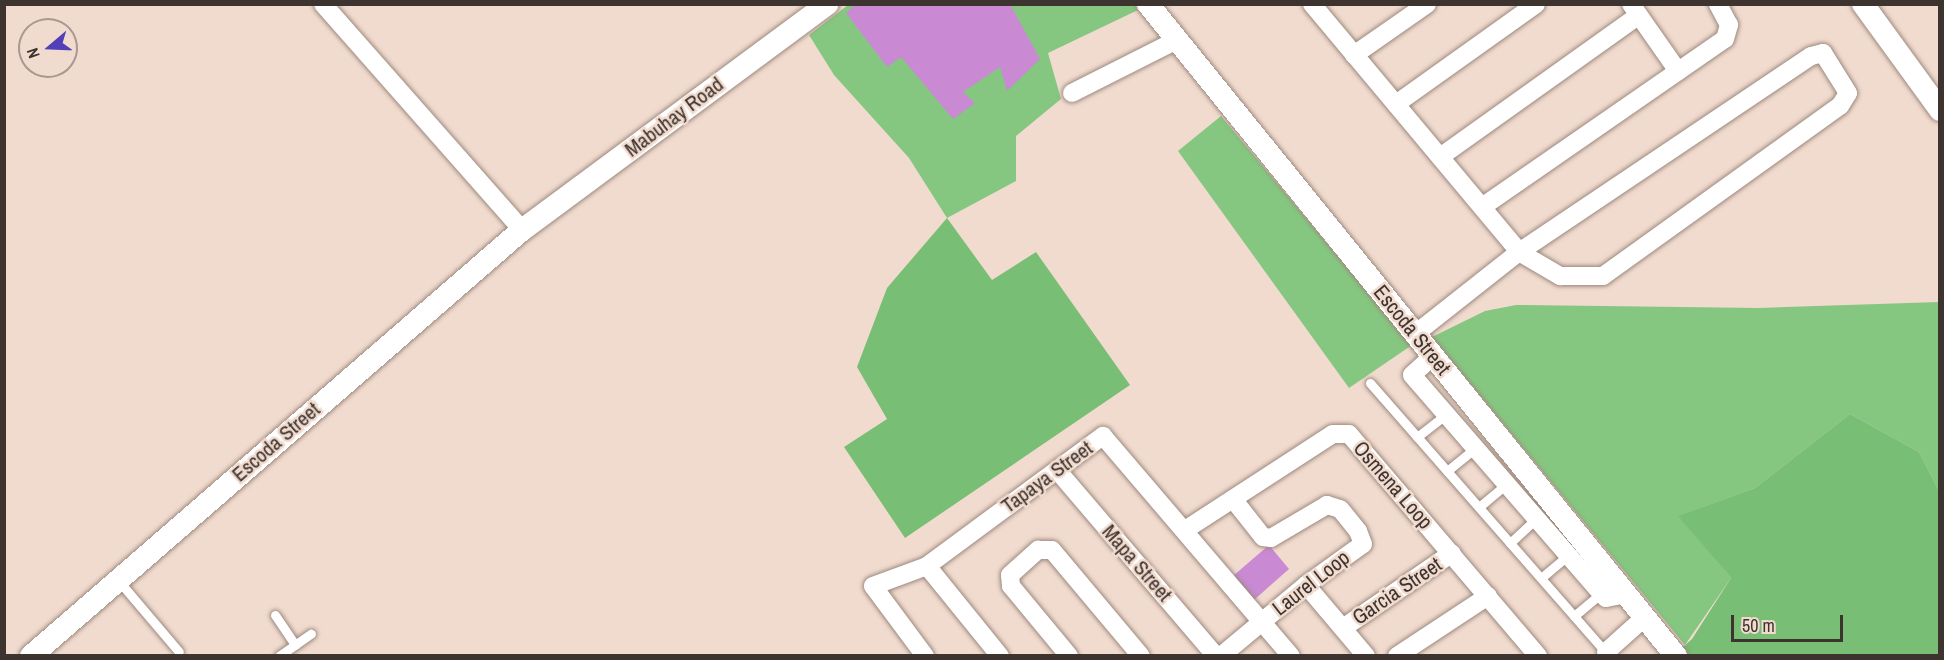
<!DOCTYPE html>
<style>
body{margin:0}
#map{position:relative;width:1944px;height:660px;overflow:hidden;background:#f1dbcf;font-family:"Archivo Narrow",sans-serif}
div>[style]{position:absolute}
.green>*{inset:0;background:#85c781}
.forest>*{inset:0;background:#79be75}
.building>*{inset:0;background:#c989d3}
.roads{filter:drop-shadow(0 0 2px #9d897e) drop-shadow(0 0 2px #9d897e)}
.service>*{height:9px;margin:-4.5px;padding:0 4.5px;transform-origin:4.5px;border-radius:4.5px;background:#fff}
.minor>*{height:18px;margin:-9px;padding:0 9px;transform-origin:9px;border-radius:9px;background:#fff}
.tertiary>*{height:22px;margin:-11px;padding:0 11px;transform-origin:11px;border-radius:11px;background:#fff}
span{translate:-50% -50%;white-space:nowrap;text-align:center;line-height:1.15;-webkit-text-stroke:5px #f1dbcf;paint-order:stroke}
.street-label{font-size:21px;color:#3d342f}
.frame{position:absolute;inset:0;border:6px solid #3d342f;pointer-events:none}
.north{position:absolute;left:18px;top:18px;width:60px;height:60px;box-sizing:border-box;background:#f1dbcf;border:2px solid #a9988f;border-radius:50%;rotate:251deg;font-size:16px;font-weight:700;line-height:24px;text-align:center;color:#3d342f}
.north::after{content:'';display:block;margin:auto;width:21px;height:27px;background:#5140b8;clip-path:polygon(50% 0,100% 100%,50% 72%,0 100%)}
.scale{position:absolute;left:1731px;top:615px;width:112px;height:27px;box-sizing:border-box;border:3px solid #3d342f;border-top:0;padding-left:8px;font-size:18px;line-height:21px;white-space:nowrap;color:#3d342f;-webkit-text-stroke:4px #f1dbcf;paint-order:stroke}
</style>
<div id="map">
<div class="green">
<i style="clip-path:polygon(1134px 4px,1138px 10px,1048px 53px,1061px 99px,1016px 136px,1016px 181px,947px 218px,909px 158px,834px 75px,809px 35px,848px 5px)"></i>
<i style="clip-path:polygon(1221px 116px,1412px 345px,1349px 388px,1178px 151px)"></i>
<i style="clip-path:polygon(1939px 302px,1939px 491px,1919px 452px,1850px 414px,1755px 488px,1679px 516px,1731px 578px,1685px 645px,1432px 337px,1485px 311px,1516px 305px,1759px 308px)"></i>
</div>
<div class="forest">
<i style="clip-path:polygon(947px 218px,992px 280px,1036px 252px,1130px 385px,905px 538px,844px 447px,887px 419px,857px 367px,887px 288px)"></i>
<i style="clip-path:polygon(1850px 414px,1919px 452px,1939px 491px,1939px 655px,1688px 655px,1682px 648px,1692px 639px,1731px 578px,1678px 516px,1755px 488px)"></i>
</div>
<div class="building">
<i style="clip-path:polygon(856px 4px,1010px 4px,1040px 59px,1007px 91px,1000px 67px,963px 92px,975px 103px,953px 119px,901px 57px,887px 67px,846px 13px)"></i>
<i style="clip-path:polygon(1269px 545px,1289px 569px,1254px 600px,1233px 576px)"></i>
</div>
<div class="roads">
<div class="service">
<i style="left:1370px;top:383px;width:360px;rotate:48.8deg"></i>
<i style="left:1417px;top:437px;width:37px;rotate:-38deg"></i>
<i style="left:1447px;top:471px;width:36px;rotate:-39deg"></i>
<i style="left:1479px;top:507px;width:34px;rotate:-40deg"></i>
<i style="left:1510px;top:543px;width:34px;rotate:-43deg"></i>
<i style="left:1541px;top:578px;width:34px;rotate:-40deg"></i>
<i style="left:118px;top:580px;width:94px;rotate:49.7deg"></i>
<i style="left:275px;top:615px;width:36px;rotate:56deg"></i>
<i style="left:1574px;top:616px;width:35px;rotate:-40deg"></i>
<i style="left:279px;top:656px;width:39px;rotate:-35deg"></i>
</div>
<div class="minor">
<i style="left:323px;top:4px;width:301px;rotate:48.6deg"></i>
<i style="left:1312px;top:4px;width:323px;rotate:50.1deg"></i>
<i style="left:1519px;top:252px;width:48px;rotate:30.3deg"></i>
<i style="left:1560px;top:276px;width:43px"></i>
<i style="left:1603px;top:276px;width:292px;rotate:-35.7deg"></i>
<i style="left:1840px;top:106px;width:15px;rotate:-58deg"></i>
<i style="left:1848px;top:93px;width:47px;rotate:-122deg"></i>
<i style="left:1823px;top:53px;width:12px;rotate:166deg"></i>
<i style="left:1811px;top:56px;width:352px;rotate:146.1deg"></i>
<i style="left:1519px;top:252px;width:132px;rotate:141.7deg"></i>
<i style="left:1631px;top:4px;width:82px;rotate:55deg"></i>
<i style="left:1354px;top:55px;width:89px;rotate:-34.9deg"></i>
<i style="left:1072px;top:93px;width:118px;rotate:-26.8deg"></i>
<i style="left:1396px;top:104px;width:172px;rotate:-35.5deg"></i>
<i style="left:1440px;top:157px;width:244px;rotate:-35.5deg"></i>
<i style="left:1482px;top:207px;width:295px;rotate:-34.7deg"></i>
<i style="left:1725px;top:39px;width:15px;rotate:-74deg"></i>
<i style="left:1729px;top:25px;width:24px;rotate:-118deg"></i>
<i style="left:1433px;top:356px;width:28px;rotate:138deg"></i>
<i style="left:1412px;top:375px;width:289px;rotate:49.1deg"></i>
<i style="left:1601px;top:593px;width:7px;rotate:45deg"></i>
<i style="left:1606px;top:598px;width:20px;rotate:-11deg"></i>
<i style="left:1057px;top:470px;width:245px;rotate:49.5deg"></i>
<i style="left:1185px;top:530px;width:176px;rotate:-33deg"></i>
<i style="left:1333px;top:434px;width:16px"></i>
<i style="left:1349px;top:434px;width:292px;rotate:49.6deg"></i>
<i style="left:927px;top:566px;width:116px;rotate:51deg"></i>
<i style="left:1306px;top:585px;width:93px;rotate:49.8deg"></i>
<i style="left:1343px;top:628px;width:132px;rotate:-34.5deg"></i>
<i style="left:1606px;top:652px;width:52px;rotate:-41.9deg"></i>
<i style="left:925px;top:656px;width:87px;rotate:-126.6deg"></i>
<i style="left:873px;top:586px;width:58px;rotate:-20.3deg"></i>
<i style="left:927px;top:566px;width:219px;rotate:-36.5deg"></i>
<i style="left:1103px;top:436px;width:289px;rotate:49.5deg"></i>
<i style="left:1069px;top:656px;width:91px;rotate:-129.6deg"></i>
<i style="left:1011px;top:586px;width:11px;rotate:-95deg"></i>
<i style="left:1010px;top:575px;width:38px;rotate:-42deg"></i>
<i style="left:1038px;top:550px;width:14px"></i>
<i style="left:1052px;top:550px;width:138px;rotate:50deg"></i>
<i style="left:1221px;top:656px;width:111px;rotate:-39.9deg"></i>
<i style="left:1306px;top:585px;width:70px;rotate:-35.7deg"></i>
<i style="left:1363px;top:544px;width:14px;rotate:-111deg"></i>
<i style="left:1358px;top:531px;width:28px;rotate:-129deg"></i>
<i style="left:1340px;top:509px;width:14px;rotate:-163deg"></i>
<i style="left:1327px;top:505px;width:65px;rotate:149.5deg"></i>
<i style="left:1271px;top:538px;width:8px;rotate:-173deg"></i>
<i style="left:1263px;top:537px;width:48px;rotate:-128.3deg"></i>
<i style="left:1397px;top:656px;width:109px;rotate:-33.4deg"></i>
</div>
<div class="tertiary">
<i style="left:1148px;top:4px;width:839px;rotate:51deg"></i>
<i style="left:1863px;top:4px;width:131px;rotate:54deg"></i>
<i style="left:31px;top:656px;width:650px;rotate:-40.95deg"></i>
<i style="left:522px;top:230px;width:380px;rotate:-36.5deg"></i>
</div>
</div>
<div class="street-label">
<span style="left:674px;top:117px;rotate:-37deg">Mabuhay Road</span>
<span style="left:1412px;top:330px;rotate:51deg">Escoda Street</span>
<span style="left:276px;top:442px;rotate:-41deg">Escoda Street</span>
<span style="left:1047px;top:477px;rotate:-36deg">Tapaya Street</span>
<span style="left:1393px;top:485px;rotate:49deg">Osmena Loop</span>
<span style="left:1137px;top:563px;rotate:49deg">Mapa Street</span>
<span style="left:1311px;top:583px;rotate:-38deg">Laurel Loop</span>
<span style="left:1397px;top:591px;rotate:-34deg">Garcia Street</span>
</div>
<div class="frame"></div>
<div class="north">N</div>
<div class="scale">50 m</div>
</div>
